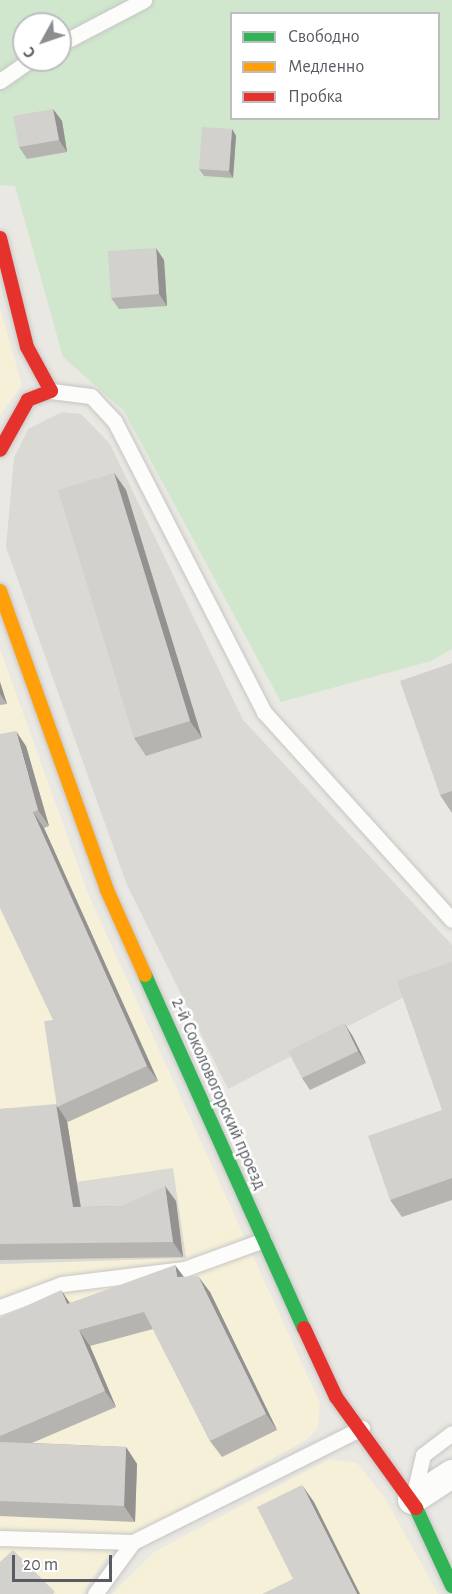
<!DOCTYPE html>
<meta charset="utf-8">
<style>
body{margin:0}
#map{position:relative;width:452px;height:1594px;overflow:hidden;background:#eae8e2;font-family:"Alegreya Sans",sans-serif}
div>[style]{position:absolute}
.commercial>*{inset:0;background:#f6f0d9}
.industrial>*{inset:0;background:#dbd9d3}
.green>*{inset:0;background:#d0e7cd}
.roads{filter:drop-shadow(0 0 2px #c6c6c5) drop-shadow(0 0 2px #c6c6c5)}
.lane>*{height:15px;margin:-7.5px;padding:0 7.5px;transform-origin:7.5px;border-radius:7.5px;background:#fcfcfb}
.street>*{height:28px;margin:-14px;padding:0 14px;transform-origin:14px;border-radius:14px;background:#fcfcfb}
.fast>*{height:14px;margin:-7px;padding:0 7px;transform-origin:7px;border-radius:7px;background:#30b455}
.slow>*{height:14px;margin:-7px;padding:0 7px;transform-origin:7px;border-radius:7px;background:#ff9f0a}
.jam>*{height:14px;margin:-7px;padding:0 7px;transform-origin:7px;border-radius:7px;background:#e5322d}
.wall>*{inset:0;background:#b5b4b0}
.shaded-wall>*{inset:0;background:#939290}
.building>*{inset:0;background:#d2d1cd}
span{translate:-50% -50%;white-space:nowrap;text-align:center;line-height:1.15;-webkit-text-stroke:5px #fff;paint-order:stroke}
.street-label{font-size:18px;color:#585c62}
.legend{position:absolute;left:230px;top:12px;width:210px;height:108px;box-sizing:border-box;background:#fff;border:2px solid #bcbec0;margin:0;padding:8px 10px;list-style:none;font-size:18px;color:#585c62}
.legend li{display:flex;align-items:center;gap:12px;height:30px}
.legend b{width:30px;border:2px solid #bcbec0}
.north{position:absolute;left:12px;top:12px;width:60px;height:60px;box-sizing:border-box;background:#fff;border:2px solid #bcbec0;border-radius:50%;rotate:230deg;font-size:16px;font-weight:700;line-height:24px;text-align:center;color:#585c62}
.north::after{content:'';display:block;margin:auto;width:21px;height:27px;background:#8b8d8f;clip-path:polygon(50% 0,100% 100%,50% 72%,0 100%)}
.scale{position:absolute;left:12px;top:1555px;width:100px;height:27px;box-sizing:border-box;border:3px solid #585c62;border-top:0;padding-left:8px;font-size:18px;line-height:21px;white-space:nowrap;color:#585c62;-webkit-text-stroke:4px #fff;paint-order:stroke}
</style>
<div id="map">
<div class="commercial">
<i style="clip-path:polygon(0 308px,22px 385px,0 416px)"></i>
<i style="clip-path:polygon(0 649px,89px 896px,320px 1403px,318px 1428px,306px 1440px,145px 1529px,106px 1558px,82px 1594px,0 1594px,0 1264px,186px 1258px,0 1193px)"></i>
<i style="clip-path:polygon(329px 1459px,357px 1463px,385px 1498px,438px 1594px,112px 1594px,154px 1552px)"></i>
</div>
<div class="industrial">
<i style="clip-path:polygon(62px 412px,81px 414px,110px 444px,243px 720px,452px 945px,452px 972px,228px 1089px,127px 885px,6px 547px,14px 458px,28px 429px)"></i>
<i style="clip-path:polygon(173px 1168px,186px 1258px,0 1264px,0 1193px)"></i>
</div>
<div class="green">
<i style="clip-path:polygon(evenodd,0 0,452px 0,452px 649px,431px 661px,281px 702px,124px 411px,63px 357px,15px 186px,0 185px,0 0,231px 14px,438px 14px,438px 118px,231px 118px,231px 14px,0 0,24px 24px,60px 24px,60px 60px,24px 60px,24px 24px)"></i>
</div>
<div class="roads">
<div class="lane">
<i style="left:60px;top:44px;width:95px;rotate:-27.6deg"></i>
<i style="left:0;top:81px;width:37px;rotate:-35deg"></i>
<i style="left:51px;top:391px;width:40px;rotate:7.1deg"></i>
<i style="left:91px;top:396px;width:35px;rotate:47deg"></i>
<i style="left:115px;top:422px;width:326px;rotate:62.8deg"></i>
<i style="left:264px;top:712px;width:280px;rotate:47.9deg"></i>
<i style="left:0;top:1307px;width:66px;rotate:-20.4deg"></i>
<i style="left:62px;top:1284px;width:123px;rotate:-7deg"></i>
<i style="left:184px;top:1269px;width:85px;rotate:-19.9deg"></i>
<i style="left:413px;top:1498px;width:44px;rotate:-76.9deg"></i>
<i style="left:423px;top:1455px;width:36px;rotate:-37deg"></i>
<i style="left:0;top:1538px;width:133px;rotate:1.7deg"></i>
<i style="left:133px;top:1542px;width:256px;rotate:-26.5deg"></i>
<i style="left:95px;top:1594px;width:64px;rotate:-53.8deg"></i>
</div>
<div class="street">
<i style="left:412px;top:1500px;width:48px;rotate:-33deg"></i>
</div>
<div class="fast">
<i style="left:145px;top:975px;width:387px;rotate:65.8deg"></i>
<i style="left:416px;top:1508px;width:86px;rotate:65.2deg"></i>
</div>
<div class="slow">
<i style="left:0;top:591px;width:318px;rotate:70.3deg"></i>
<i style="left:107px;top:890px;width:93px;rotate:65.9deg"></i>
</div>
<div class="jam">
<i style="left:0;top:238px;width:112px;rotate:76.1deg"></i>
<i style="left:27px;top:347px;width:50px;rotate:61.4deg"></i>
<i style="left:51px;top:391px;width:25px;rotate:159deg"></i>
<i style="left:28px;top:400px;width:57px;rotate:119.2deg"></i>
<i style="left:304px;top:1328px;width:76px;rotate:65.1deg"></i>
<i style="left:336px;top:1397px;width:137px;rotate:54.2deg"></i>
</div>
</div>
<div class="wall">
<i style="clip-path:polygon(53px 109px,62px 121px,67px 152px,27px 159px,19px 147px)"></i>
<i style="clip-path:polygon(232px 129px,236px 136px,233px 178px,204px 176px,199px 169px)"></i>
<i style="clip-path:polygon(164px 260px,167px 306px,119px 309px,111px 298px)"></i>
<i style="clip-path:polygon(114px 473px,126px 490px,202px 738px,146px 756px,134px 738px)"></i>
<i style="clip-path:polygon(452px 663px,452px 813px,440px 795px)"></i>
<i style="clip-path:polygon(0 682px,7px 704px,0 705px)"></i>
<i style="clip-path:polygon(26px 746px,49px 826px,44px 828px,158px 1081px,68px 1122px,67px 1121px,81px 1207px,122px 1206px,176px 1201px,183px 1257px,0 1260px,0 1109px,57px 1106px,53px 1020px)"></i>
<i style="clip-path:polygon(452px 962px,452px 1200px,402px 1217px,390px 1200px,442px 1110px)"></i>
<i style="clip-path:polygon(352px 1035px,366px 1063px,310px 1090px,302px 1078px)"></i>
<i style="clip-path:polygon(184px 1277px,210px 1292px,277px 1430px,222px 1457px,210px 1441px,153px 1329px,90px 1346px,116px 1407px,32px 1443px,126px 1447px,137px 1464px,135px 1522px,0 1516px,0 1318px,70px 1303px)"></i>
</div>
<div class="shaded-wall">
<i style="clip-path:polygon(53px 109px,62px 121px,67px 152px,59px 140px)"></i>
<i style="clip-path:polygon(232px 129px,236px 136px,233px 178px,229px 171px)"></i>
<i style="clip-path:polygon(156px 248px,164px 260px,167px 306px,159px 294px)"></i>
<i style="clip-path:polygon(114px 473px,126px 490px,202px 738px,190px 721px)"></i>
<i style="clip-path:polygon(0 682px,7px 704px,0 694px)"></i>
<i style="clip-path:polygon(16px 731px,26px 746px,49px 826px,38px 810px)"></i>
<i style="clip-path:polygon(33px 812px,44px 828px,158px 1081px,147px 1066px)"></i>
<i style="clip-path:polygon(344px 1023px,352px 1035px,366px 1063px,358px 1051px)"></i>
<i style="clip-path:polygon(56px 1104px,67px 1121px,83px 1222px,73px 1207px)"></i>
<i style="clip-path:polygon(165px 1186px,176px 1201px,183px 1257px,173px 1242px)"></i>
<i style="clip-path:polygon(175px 1265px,187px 1281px,177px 1277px)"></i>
<i style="clip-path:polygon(198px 1276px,210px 1292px,277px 1430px,266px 1414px)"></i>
<i style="clip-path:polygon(61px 1290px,72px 1306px,67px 1304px)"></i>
<i style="clip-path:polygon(79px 1330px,90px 1346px,116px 1407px,105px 1391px)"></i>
<i style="clip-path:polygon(126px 1447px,137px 1464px,135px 1522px,124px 1506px)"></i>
<i style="clip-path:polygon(302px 1485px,314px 1502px,360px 1594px,357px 1594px)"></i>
</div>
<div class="building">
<i style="clip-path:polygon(53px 109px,59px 140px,19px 147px,13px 116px)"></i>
<i style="clip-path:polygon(202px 127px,232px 129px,229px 171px,199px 169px)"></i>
<i style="clip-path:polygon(156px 248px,159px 294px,111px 298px,108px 251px)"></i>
<i style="clip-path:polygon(114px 473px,190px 721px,134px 738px,58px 490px)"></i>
<i style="clip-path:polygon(452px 663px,452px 791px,440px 795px,400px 681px)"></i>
<i style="clip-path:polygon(16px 731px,38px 810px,33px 812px,147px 1066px,57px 1107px,44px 1021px,53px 1020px,0 908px,0 734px)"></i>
<i style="clip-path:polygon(452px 962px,452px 1178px,390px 1200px,368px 1136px,442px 1110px,397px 981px)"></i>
<i style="clip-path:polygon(344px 1023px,358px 1051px,302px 1078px,288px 1051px)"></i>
<i style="clip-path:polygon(56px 1104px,73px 1207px,122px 1206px,165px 1186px,173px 1242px,0 1244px,0 1109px)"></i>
<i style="clip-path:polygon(175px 1265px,177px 1277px,198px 1276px,266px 1414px,210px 1441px,144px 1312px,79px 1330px,105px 1391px,0 1436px,0 1318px,61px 1290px,67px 1304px)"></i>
<i style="clip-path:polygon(0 1442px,126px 1447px,124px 1506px,0 1501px)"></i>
<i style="clip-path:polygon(302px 1485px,357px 1594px,262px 1594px,293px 1579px,257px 1507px)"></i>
<i style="clip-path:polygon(13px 1550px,55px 1592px,53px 1594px,0 1594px,0 1562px)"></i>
</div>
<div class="street-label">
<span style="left:218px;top:1094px;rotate:66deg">2-й Соколовогорский проезд</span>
</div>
<ul class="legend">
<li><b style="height:8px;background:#30b455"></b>Свободно</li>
<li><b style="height:8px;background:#ff9f0a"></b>Медленно</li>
<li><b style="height:8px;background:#e5322d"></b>Пробка</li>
</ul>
<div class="north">С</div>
<div class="scale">20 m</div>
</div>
